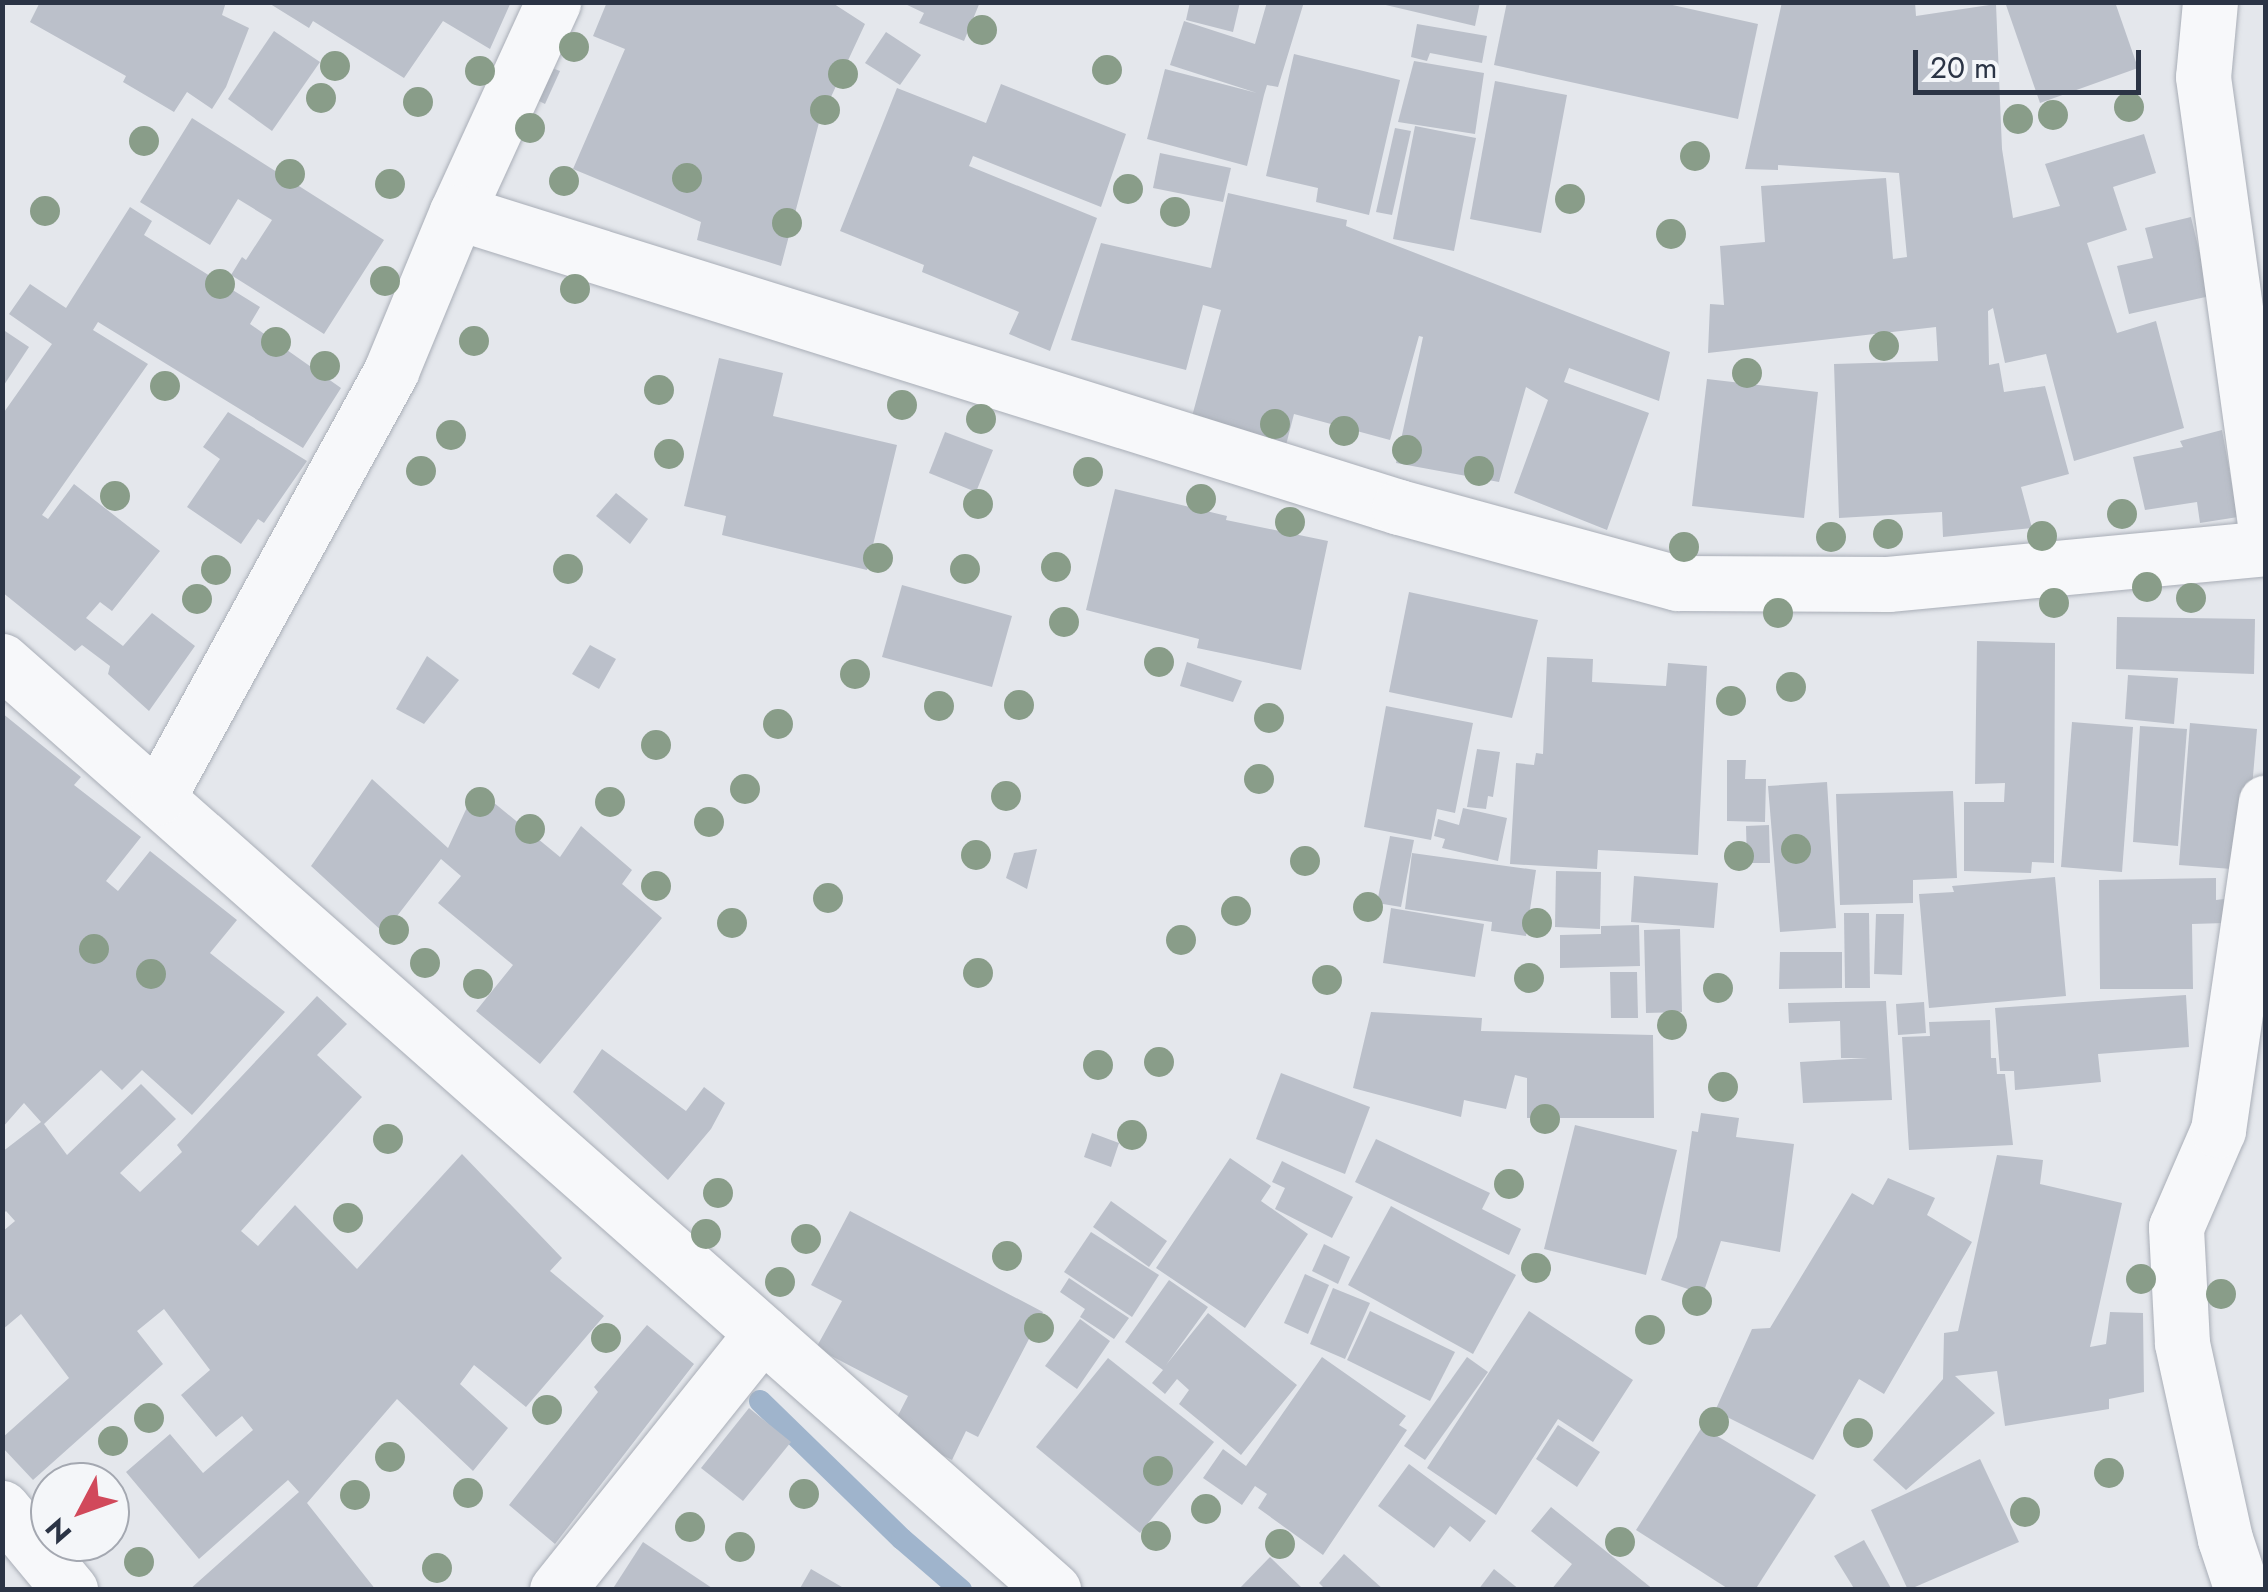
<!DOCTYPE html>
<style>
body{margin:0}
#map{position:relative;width:2268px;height:1592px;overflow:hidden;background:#e4e7ec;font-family:Jost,sans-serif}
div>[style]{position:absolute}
.stream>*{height:22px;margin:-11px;padding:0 11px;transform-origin:11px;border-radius:11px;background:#9fb4cc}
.building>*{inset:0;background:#bbc0ca}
.roads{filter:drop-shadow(0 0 2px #a9aeb7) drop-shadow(0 0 2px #a9aeb7)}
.street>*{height:55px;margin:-27.5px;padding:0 27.5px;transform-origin:27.5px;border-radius:27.5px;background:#f7f8fa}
.trees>*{width:30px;height:30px;margin:-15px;border-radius:50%;background:#899d89}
span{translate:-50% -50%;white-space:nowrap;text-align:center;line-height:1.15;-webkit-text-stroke:10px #f4f6f9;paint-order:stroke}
.frame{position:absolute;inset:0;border:5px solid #2b3445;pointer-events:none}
.north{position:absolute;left:30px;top:1462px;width:100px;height:100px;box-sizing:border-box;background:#f4f6f9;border:2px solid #a4a8b1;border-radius:50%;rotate:229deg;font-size:28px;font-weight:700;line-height:40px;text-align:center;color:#2b3445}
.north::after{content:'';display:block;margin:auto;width:35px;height:45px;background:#d1495b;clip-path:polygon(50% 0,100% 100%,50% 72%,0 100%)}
.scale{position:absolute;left:1913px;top:50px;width:228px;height:45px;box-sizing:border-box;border:5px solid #2b3445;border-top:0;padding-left:12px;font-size:30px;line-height:35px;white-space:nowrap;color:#2b3445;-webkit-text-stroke:8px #f4f6f9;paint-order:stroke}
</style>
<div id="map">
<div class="stream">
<i style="left:760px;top:1401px;width:198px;rotate:44.2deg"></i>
<i style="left:902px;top:1539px;width:78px;rotate:40.8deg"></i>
</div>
<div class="building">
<i style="clip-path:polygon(40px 2px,226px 2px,222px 15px,249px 28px,226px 87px,212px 109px,187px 92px,174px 112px,123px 82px,126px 76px,30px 22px)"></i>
<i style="clip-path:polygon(267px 2px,511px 2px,490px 49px,443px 21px,404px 78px,313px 21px,309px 28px)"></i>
<i style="clip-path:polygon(607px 2px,831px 2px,865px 24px,830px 99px,826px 96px,781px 266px,697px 240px,701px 222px,573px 169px,625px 49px,593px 36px)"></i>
<i style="clip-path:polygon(901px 2px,980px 2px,964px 41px,919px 23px,924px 13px)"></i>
<i style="clip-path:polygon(1190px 2px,1240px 2px,1233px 32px,1186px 20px)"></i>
<i style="clip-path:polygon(1267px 2px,1304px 2px,1278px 87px,1267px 85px,1264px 95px,1247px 166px,1147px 139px,1165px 69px,1257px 93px,1170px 65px,1184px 21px,1255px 44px)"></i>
<i style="clip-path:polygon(1373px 2px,1480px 2px,1475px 26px)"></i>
<i style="clip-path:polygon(1507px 2px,1659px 2px,1758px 24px,1738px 119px,1494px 65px)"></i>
<i style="clip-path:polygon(1782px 2px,1915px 2px,1916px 16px,1996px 4px,2002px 149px,2013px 218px,2060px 206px,2045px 164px,2144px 134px,2156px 173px,2113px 187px,2127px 230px,2087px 243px,2117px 333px,2156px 321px,2184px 428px,2074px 461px,2046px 354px,2005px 363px,1993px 308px,1988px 311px,1989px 365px,1999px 363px,2004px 392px,2045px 386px,2069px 474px,2021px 487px,2032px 528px,1943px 537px,1942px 512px,1839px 518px,1834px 364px,1938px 361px,1936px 327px,1708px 353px,1710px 304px,1724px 305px,1720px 246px,1765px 242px,1761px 186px,1886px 178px,1893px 259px,1907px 257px,1899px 173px,1778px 165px,1778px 170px,1745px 169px)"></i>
<i style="clip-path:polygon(2005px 2px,2115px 2px,2138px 68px,2040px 103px)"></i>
<i style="clip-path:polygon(1417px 24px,1487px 36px,1482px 63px,1430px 53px,1427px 61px,1411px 57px)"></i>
<i style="clip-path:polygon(274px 31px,320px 62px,272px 131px,228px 99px)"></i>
<i style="clip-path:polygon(886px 32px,921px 55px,900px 85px,865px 63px)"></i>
<i style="clip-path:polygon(1294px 54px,1400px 80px,1369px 215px,1316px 202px,1318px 188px,1266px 176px)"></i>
<i style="clip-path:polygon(1414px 61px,1484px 73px,1475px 134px,1398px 122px)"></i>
<i style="clip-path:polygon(547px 66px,560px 71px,545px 104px,525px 94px)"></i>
<i style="clip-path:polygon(1495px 81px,1567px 95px,1541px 233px,1470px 219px)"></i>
<i style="clip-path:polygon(1001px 84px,1126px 134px,1101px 207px,973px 156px,969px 166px,1097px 218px,1050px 351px,1009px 334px,1019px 312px,922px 272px,924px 265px,840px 231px,897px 88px,986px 123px)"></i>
<i style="clip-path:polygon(192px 118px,384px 240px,324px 334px,231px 275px,242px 257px,246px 260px,272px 220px,238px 199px,210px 245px,140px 202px)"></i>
<i style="clip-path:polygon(1415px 126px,1476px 138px,1454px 251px,1393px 239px)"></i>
<i style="clip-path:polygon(1395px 128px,1411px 131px,1392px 215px,1376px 212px)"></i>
<i style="clip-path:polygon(1160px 153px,1231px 168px,1223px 202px,1153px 188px)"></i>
<i style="clip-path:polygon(1228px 193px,1347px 220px,1346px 226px,1670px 352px,1659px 401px,1569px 368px,1564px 382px,1649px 413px,1607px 530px,1514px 493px,1548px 400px,1526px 387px,1499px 482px,1396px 463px,1423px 337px,1419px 336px,1390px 440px,1294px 414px,1286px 445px,1191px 420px,1221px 310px,1203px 305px,1186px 370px,1071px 340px,1101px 243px,1211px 268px)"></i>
<i style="clip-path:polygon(130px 207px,152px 221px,144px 235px,260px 307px,250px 324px,341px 388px,303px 448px,98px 322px,93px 330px,148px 364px,42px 515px,48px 519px,74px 484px,160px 551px,112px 611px,100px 602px,86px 618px,123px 646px,152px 613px,195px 646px,149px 711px,108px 674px,110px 666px,82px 645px,75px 651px,2px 592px,2px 415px,52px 344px,9px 314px,30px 284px,66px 308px)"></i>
<i style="clip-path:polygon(2191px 217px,2210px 296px,2129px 314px,2117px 266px,2153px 258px,2145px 228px)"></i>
<i style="clip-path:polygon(2px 329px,29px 347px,2px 388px)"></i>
<i style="clip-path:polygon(719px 358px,783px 373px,773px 416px,897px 445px,867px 570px,722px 535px,726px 516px,684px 506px)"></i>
<i style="clip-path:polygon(1707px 379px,1818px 392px,1804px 518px,1692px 506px)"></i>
<i style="clip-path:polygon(228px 412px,307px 461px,264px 523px,258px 519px,241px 544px,187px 507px,220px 459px,203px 447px)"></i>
<i style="clip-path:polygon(2222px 430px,2238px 517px,2200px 523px,2197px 502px,2145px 510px,2133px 457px,2183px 447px,2180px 441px)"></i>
<i style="clip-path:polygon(945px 432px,993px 450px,976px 492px,929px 473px)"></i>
<i style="clip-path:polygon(1115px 489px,1227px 516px,1226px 520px,1328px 541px,1301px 670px,1197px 648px,1199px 639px,1086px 610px)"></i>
<i style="clip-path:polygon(616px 493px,648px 519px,630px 544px,596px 516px)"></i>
<i style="clip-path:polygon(902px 585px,1012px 616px,992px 687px,882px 657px)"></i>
<i style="clip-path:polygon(1409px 592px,1538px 620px,1512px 718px,1389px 692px)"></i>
<i style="clip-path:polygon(2117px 617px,2255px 619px,2254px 674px,2116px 669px)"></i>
<i style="clip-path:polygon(1977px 641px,2055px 643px,2054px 863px,2032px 862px,2031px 873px,1964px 871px,1964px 802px,2004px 802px,2005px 783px,1975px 784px)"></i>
<i style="clip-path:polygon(590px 645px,616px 659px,599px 689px,572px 674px)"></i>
<i style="clip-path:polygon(427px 656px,459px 680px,424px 724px,396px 709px)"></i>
<i style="clip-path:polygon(1547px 657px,1593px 659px,1592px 682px,1666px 686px,1668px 663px,1707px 666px,1698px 855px,1598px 850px,1597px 869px,1510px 864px,1516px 763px,1534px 765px,1536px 753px,1543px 754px)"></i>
<i style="clip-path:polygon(1187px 662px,1242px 681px,1233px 702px,1180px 686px)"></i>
<i style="clip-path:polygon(2128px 675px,2178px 678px,2174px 724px,2125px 719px)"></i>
<i style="clip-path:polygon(1386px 706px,1473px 723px,1455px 813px,1437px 809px,1431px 840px,1364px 827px)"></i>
<i style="clip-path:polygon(2px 713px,81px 777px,74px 785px,141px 837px,106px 881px,118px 891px,150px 851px,237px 920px,210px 953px,285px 1012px,192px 1115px,142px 1070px,122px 1090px,101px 1070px,44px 1124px,67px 1155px,141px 1084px,176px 1119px,120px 1173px,140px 1192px,182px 1152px,177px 1145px,317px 996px,347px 1024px,317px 1055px,362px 1097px,241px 1231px,258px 1246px,295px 1205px,357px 1269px,462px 1154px,562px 1258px,550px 1271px,604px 1316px,526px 1407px,474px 1365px,460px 1384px,508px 1428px,473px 1471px,397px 1399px,307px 1503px,376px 1590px,189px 1590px,299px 1492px,288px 1480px,199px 1559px,126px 1472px,170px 1434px,203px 1473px,253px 1430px,242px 1416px,216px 1437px,181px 1395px,210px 1370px,164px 1309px,137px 1331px,163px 1364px,33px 1480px,2px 1447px,2px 1438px,69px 1378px,21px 1314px,2px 1330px,2px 1232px,15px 1221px,6px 1211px,2px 1215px,2px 1152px,41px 1122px,24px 1103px,2px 1128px)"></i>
<i style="clip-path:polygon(2072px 722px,2133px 727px,2122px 872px,2061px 867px)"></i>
<i style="clip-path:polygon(2190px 723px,2257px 729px,2245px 870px,2179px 865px)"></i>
<i style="clip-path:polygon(2140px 726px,2187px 729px,2178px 846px,2133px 842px)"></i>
<i style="clip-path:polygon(1477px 749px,1500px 752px,1493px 797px,1488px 796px,1486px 809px,1467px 807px)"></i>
<i style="clip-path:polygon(1727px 760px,1746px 760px,1745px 779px,1766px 779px,1765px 822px,1727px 821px)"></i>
<i style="clip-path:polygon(372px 779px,448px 848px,476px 788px,560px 857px,581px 826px,632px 870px,622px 884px,662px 918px,540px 1064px,476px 1011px,513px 965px,438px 903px,461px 876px,441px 859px,384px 933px,311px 866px)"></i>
<i style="clip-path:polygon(1827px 782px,1836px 928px,1780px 932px,1768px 786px)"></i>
<i style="clip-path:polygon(1953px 791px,1957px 878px,1913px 880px,1913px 903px,1840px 905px,1836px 794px)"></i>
<i style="clip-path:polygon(1463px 808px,1507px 818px,1498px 861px,1442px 848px,1445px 839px,1434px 836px,1438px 819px,1459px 825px)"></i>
<i style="clip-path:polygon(1769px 825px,1770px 863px,1747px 863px,1746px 826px)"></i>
<i style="clip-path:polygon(1390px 836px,1414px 840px,1401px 907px,1377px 903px)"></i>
<i style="clip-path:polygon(1037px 849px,1027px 889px,1006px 878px,1014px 853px)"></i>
<i style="clip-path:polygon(1412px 853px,1536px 870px,1526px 936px,1491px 931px,1492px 922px,1405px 909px)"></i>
<i style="clip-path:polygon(1556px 871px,1601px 872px,1600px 929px,1555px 927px)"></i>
<i style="clip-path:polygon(1634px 876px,1718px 883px,1714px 928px,1631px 922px)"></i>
<i style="clip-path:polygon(2055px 877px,2066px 996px,1929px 1008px,1919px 894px,1954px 892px,1952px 886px)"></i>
<i style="clip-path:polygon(2216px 878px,2216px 900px,2224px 899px,2225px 923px,2192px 924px,2193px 989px,2100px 989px,2099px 880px)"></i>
<i style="clip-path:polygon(1391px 908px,1484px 924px,1475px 977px,1383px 963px)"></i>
<i style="clip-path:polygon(1844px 913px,1869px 913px,1870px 988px,1845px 988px)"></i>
<i style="clip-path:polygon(1876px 914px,1904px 914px,1902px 975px,1874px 974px)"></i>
<i style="clip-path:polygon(1639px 925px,1640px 966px,1560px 968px,1560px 935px,1601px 934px,1601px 926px)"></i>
<i style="clip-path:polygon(1680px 929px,1682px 1012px,1646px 1013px,1644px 930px)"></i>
<i style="clip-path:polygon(1780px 952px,1842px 952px,1842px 988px,1779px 989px)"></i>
<i style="clip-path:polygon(1610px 972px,1637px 972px,1638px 1018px,1611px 1018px)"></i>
<i style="clip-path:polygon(2186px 995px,2189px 1047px,2098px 1054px,2101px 1082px,2015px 1090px,2014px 1071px,2000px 1071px,1995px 1008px)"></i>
<i style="clip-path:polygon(1886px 1001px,1892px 1100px,1803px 1103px,1800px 1062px,1868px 1058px,1841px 1058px,1840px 1021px,1789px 1023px,1788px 1003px)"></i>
<i style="clip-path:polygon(1924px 1002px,1926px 1033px,1898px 1035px,1896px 1004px)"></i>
<i style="clip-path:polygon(1371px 1012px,1482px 1018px,1481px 1031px,1653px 1035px,1654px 1118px,1527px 1118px,1527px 1078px,1515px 1075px,1506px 1109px,1464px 1100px,1461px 1117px,1353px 1088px)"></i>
<i style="clip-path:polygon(1990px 1020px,1991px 1058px,1996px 1058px,1997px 1074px,2005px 1074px,2013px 1145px,1909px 1150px,1902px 1037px,1930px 1036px,1929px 1022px)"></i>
<i style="clip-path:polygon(602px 1049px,686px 1111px,704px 1087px,725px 1103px,711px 1129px,668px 1180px,573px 1092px)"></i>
<i style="clip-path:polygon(1281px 1073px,1370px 1107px,1345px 1174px,1256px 1139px)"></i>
<i style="clip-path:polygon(1701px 1113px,1739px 1118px,1736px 1137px,1794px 1144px,1780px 1252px,1721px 1241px,1703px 1294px,1661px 1280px,1677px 1237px,1692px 1131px,1698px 1132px)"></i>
<i style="clip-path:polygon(1575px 1125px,1677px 1150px,1646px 1275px,1544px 1249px)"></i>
<i style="clip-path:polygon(1092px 1133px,1119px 1143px,1111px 1167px,1084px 1157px)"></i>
<i style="clip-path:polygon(1376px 1139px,1490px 1193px,1482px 1209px,1521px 1229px,1509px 1255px,1355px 1182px)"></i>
<i style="clip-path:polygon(1997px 1155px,2043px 1160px,2040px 1184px,2122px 1203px,2090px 1347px,2106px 1344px,2110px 1312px,2143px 1313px,2144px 1392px,2109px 1399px,2109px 1409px,2005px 1426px,1997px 1371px,1955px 1376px,1995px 1413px,1906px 1490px,1873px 1460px,1943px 1379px,1944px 1333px,1958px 1331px)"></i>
<i style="clip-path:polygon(1230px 1158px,1271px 1186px,1261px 1201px,1308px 1234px,1245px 1328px,1156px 1268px)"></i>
<i style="clip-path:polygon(1282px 1161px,1353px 1197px,1332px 1238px,1275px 1209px,1285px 1188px,1272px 1182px)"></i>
<i style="clip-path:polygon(1888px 1178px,1935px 1198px,1927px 1215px,1972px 1242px,1884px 1394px,1859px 1379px,1813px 1460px,1715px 1411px,1752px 1329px,1770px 1328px,1852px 1193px,1873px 1205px)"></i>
<i style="clip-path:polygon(1111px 1201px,1167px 1241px,1149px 1267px,1093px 1227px)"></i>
<i style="clip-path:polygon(1391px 1206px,1516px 1275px,1473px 1354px,1348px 1285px)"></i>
<i style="clip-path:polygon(850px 1211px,1043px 1312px,978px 1437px,966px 1431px,952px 1460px,891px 1429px,908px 1396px,816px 1348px,842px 1301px,811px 1285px)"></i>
<i style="clip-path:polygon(1091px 1232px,1159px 1275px,1132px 1317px,1064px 1272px)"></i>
<i style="clip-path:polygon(1324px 1244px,1350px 1257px,1338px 1284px,1312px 1271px)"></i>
<i style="clip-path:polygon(1305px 1274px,1329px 1285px,1308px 1334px,1284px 1323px)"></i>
<i style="clip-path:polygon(1069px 1278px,1129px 1318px,1114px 1339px,1080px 1317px,1085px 1309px,1060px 1292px)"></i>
<i style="clip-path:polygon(1169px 1280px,1208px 1307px,1166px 1365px,1208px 1313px,1297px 1385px,1241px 1455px,1179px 1404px,1189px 1390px,1177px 1379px,1165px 1394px,1152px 1383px,1163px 1370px,1125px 1342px)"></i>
<i style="clip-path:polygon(1333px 1288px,1370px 1303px,1345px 1359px,1310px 1344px)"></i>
<i style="clip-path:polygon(1370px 1311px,1455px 1352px,1430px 1401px,1347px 1360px)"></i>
<i style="clip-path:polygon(1529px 1311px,1633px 1380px,1593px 1442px,1558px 1419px,1496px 1515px,1427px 1468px)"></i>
<i style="clip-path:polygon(1080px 1319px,1110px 1341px,1077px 1389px,1045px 1366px)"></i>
<i style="clip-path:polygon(647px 1325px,694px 1364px,555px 1544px,509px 1505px,598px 1392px,594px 1387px)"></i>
<i style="clip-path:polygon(1322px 1357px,1406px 1416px,1399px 1425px,1407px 1430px,1323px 1555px,1258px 1508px,1267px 1494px,1255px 1486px,1242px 1505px,1203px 1478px,1223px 1449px,1246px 1466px)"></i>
<i style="clip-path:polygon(1467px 1357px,1488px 1372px,1425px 1460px,1404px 1446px)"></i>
<i style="clip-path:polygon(1108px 1358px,1214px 1442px,1140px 1533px,1036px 1447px)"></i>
<i style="clip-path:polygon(749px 1408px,791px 1442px,743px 1501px,701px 1468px)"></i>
<i style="clip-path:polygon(1558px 1425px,1600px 1452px,1577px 1487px,1536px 1459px)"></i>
<i style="clip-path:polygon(1702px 1427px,1816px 1495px,1755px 1590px,1730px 1590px,1636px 1530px)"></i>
<i style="clip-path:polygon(1980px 1459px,2019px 1542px,1908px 1590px,1871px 1510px)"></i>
<i style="clip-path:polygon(1409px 1464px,1486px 1521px,1470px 1542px,1450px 1526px,1434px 1548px,1378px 1506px)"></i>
<i style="clip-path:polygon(1551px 1507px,1654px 1590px,1551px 1590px,1572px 1564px,1531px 1531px)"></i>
<i style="clip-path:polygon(1864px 1540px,1892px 1590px,1855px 1590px,1834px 1556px)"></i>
<i style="clip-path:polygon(643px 1542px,715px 1590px,612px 1590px)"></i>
<i style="clip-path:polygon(1344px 1554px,1384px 1590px,1326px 1590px,1319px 1583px)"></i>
<i style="clip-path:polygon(1270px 1557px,1304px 1590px,1238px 1590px)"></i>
<i style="clip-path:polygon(811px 1569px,847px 1590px,799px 1590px)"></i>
<i style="clip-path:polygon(1494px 1569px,1520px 1590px,1478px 1590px)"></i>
</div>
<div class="roads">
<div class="street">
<i style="left:2210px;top:2px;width:75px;rotate:95.3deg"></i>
<i style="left:2203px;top:77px;width:456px;rotate:82.1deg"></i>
<i style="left:457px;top:212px;width:231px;rotate:-65.4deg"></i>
<i style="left:2px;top:661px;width:1403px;rotate:41.47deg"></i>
<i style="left:158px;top:797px;width:486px;rotate:-61.3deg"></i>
<i style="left:391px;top:371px;width:172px;rotate:-67.5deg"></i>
<i style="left:457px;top:212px;width:987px;rotate:17.39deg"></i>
<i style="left:1399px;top:507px;width:288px;rotate:15.3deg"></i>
<i style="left:1677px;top:583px;width:211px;rotate:0.3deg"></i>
<i style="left:1888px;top:584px;width:380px;rotate:-5.4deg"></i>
<i style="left:2px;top:1508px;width:107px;rotate:50.3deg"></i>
<i style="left:557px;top:1590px;width:329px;rotate:-51.4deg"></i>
<i style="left:2242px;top:1590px;width:54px;rotate:-108.4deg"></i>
<i style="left:2225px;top:1539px;width:201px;rotate:-102.4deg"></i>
<i style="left:2182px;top:1343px;width:116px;rotate:-93deg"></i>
<i style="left:2176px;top:1227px;width:106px;rotate:-66.6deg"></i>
<i style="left:2218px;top:1130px;width:331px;rotate:-81.7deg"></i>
</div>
</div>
<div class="trees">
<i style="left:982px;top:30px"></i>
<i style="left:574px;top:47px"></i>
<i style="left:335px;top:66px"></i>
<i style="left:1107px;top:70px"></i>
<i style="left:480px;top:71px"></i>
<i style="left:843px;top:74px"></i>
<i style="left:321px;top:98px"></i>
<i style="left:418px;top:102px"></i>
<i style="left:2129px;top:107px"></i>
<i style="left:825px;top:110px"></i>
<i style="left:2053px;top:115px"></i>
<i style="left:2018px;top:119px"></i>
<i style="left:530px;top:128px"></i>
<i style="left:144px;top:141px"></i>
<i style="left:1695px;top:156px"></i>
<i style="left:290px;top:174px"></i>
<i style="left:687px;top:178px"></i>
<i style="left:564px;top:181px"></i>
<i style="left:390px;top:184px"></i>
<i style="left:1128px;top:189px"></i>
<i style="left:1570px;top:199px"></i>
<i style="left:45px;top:211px"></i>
<i style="left:1175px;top:212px"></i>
<i style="left:787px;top:223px"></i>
<i style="left:1671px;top:234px"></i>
<i style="left:385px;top:281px"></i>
<i style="left:220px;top:284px"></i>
<i style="left:575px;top:289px"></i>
<i style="left:474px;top:341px"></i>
<i style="left:276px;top:342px"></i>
<i style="left:1884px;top:346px"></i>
<i style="left:325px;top:366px"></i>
<i style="left:1747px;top:373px"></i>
<i style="left:165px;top:386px"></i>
<i style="left:659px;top:390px"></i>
<i style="left:902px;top:405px"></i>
<i style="left:981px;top:419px"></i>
<i style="left:1275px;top:424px"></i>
<i style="left:1344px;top:431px"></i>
<i style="left:451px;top:435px"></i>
<i style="left:1407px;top:450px"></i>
<i style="left:669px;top:454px"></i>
<i style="left:421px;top:471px"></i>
<i style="left:1479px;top:471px"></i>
<i style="left:1088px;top:472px"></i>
<i style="left:115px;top:496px"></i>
<i style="left:1201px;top:499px"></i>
<i style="left:978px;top:504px"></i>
<i style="left:2122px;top:514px"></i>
<i style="left:1290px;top:522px"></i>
<i style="left:1888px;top:534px"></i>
<i style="left:2042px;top:536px"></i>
<i style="left:1831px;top:537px"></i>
<i style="left:1684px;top:547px"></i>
<i style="left:878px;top:558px"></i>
<i style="left:1056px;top:567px"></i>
<i style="left:568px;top:569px"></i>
<i style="left:965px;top:569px"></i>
<i style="left:216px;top:570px"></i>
<i style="left:2147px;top:587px"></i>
<i style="left:2191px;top:598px"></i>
<i style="left:197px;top:599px"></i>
<i style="left:2054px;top:603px"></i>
<i style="left:1778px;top:613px"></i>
<i style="left:1064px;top:622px"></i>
<i style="left:1159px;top:662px"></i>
<i style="left:855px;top:674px"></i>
<i style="left:1791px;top:687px"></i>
<i style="left:1731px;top:701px"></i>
<i style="left:1019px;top:705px"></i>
<i style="left:939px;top:706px"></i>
<i style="left:1269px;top:718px"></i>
<i style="left:778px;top:724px"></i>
<i style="left:656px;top:745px"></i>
<i style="left:1259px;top:779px"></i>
<i style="left:745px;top:789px"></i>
<i style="left:1006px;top:796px"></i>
<i style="left:480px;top:802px"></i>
<i style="left:610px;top:802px"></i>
<i style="left:709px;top:822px"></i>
<i style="left:530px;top:829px"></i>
<i style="left:1796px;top:849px"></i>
<i style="left:976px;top:855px"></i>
<i style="left:1739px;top:856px"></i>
<i style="left:1305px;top:861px"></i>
<i style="left:656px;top:886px"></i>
<i style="left:828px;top:898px"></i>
<i style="left:1368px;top:907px"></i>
<i style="left:1236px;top:911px"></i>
<i style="left:732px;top:923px"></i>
<i style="left:1537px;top:923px"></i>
<i style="left:394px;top:930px"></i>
<i style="left:1181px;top:940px"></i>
<i style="left:94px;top:949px"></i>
<i style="left:425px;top:963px"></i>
<i style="left:978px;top:973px"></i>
<i style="left:151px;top:974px"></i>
<i style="left:1529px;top:978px"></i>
<i style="left:1327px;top:980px"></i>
<i style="left:478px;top:984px"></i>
<i style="left:1718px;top:988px"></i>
<i style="left:1672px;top:1025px"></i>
<i style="left:1159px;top:1062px"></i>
<i style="left:1098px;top:1065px"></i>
<i style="left:1723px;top:1087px"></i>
<i style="left:1545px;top:1119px"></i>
<i style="left:1132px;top:1135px"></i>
<i style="left:388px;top:1139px"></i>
<i style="left:1509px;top:1184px"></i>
<i style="left:718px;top:1193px"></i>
<i style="left:348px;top:1218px"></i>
<i style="left:706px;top:1234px"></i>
<i style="left:806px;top:1239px"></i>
<i style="left:1007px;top:1256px"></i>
<i style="left:1536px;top:1268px"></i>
<i style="left:2141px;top:1279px"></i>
<i style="left:780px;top:1282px"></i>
<i style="left:2221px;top:1294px"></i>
<i style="left:1697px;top:1301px"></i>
<i style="left:1039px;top:1328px"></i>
<i style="left:1650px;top:1330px"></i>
<i style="left:606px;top:1338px"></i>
<i style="left:547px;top:1410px"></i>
<i style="left:149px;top:1418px"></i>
<i style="left:1714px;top:1422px"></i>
<i style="left:1858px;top:1433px"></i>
<i style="left:113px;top:1441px"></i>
<i style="left:390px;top:1457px"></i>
<i style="left:1158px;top:1471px"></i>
<i style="left:2109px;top:1473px"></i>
<i style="left:468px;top:1493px"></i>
<i style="left:804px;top:1494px"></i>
<i style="left:355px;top:1495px"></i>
<i style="left:1206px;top:1509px"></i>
<i style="left:2025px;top:1512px"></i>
<i style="left:690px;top:1527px"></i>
<i style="left:1156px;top:1536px"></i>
<i style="left:1620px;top:1542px"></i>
<i style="left:1280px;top:1544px"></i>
<i style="left:740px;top:1547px"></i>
<i style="left:139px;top:1562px"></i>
<i style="left:437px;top:1568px"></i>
</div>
<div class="frame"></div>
<div class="north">N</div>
<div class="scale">20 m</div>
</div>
